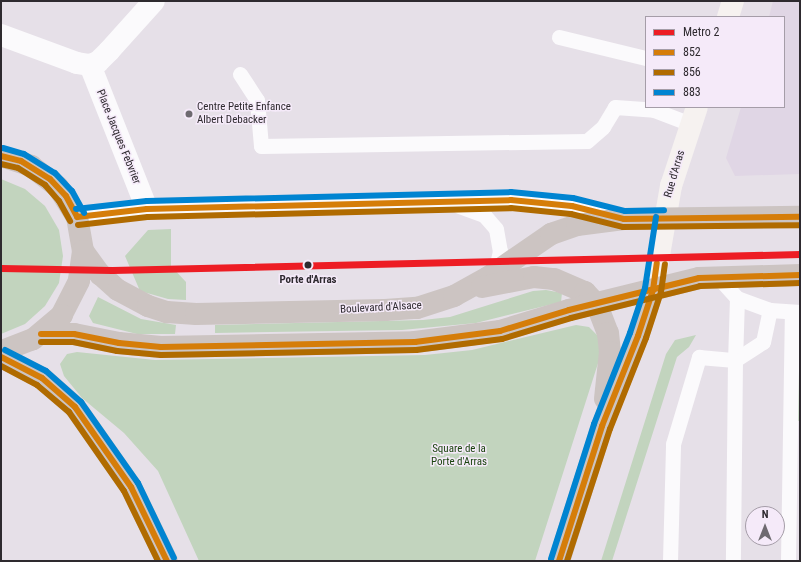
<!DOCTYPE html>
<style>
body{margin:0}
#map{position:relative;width:801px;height:562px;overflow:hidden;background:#e6e0e8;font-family:"Roboto Condensed",sans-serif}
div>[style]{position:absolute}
.built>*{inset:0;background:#e0d6e5}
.green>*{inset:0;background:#c2d4be}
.lane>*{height:15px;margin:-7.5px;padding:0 7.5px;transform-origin:7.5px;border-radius:7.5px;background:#fbfafc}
.street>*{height:22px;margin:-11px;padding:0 11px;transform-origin:11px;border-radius:11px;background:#fbfafc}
.secondary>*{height:22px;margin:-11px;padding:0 11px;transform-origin:11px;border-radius:11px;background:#f6f2f0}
.primary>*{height:22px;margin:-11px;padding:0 11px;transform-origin:11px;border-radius:11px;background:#ccc4c2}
.bus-1>*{height:6px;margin:-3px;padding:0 3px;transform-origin:3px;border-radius:3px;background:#d57d09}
.bus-2>*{height:6px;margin:-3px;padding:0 3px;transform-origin:3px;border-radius:3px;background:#b06b00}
.bus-3>*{height:6px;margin:-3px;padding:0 3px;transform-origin:3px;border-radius:3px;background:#0084d1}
.metro-1>*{height:7px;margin:-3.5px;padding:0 3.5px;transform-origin:3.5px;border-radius:3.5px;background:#ed1d24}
.dots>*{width:11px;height:11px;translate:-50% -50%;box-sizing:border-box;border:2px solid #f5eaf9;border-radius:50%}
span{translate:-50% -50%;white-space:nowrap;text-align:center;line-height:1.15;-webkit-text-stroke:3px #f5eaf9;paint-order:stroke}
.poi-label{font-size:11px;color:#2e2a2f}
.left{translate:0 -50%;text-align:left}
.street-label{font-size:11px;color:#2e2a2f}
.stop-label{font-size:11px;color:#2e2a2f;font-weight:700}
.park-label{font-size:11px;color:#1a440e}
.frame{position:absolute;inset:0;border:2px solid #2e2a2f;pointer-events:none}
.legend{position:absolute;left:645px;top:16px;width:140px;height:92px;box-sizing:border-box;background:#f5eaf9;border:1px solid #a59da8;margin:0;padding:5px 7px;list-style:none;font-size:12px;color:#2e2a2f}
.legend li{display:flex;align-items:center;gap:8px;height:20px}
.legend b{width:20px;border:1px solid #a59da8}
.north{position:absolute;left:745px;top:506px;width:40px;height:40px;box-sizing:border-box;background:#f5eaf9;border:1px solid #a59da8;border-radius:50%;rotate:0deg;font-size:11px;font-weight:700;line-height:16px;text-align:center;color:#2e2a2f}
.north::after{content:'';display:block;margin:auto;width:14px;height:18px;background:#6e6a70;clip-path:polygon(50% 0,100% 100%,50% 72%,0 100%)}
</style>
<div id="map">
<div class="built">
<i style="clip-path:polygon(773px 1px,800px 1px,800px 174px,735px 176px,726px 158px,741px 107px,784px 107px,784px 17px,769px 17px)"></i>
</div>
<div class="green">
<i style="clip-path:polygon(1px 179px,25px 189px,45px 206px,59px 230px,63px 256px,59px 283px,45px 306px,25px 324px,1px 334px)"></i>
<i style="clip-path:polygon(171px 229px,171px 266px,186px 282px,186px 300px,168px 299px,140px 291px,125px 256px,148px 230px)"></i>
<i style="clip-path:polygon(546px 290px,562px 293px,561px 302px,476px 323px,402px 330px,215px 333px,215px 325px,423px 320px,450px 317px,533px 291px)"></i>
<i style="clip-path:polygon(98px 297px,141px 319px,176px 325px,175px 334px,137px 334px,93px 323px,89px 316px)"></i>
<i style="clip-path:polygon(576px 325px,589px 327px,598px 336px,600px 357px,535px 561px,199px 561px,158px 471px,124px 433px,82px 398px,64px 376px,60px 364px,67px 354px,77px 352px,155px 360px,425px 355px,472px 350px)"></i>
<i style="clip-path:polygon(800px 332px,800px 421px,797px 421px,797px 333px)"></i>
<i style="clip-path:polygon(696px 335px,689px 347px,677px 357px,612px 561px,601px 561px,666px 354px,675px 340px)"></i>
</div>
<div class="lane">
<i style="left:559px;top:37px;width:89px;rotate:13.6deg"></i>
<i style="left:240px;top:74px;width:31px;rotate:57deg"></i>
<i style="left:257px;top:100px;width:46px;rotate:85deg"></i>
<i style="left:261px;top:146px;width:326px;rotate:-0.9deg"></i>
<i style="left:587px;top:141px;width:21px;rotate:-41deg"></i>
<i style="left:603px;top:127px;width:23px;rotate:-59deg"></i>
<i style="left:615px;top:107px;width:39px;rotate:4deg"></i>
<i style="left:654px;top:110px;width:40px;rotate:21deg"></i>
<i style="left:459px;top:206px;width:27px;rotate:20deg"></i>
<i style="left:484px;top:215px;width:18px;rotate:49deg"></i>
<i style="left:496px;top:229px;width:22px;rotate:80deg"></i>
<i style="left:500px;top:251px;width:23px;rotate:103deg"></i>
<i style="left:77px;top:217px;width:70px;rotate:-6.5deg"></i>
<i style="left:147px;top:209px;width:364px;rotate:-1.4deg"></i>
<i style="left:511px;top:200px;width:61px;rotate:5.6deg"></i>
<i style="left:572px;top:206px;width:43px;rotate:13.4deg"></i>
<i style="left:718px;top:277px;width:28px;rotate:48deg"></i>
<i style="left:737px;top:298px;width:35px;rotate:20deg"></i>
<i style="left:770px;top:310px;width:30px;rotate:4deg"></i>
<i style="left:737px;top:298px;width:62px;rotate:91.8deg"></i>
<i style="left:735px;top:360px;width:33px;rotate:-33deg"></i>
<i style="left:763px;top:342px;width:33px;rotate:-78deg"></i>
<i style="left:670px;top:561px;width:117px;rotate:-88.5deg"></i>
<i style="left:673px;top:444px;width:91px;rotate:-73.4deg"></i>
<i style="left:699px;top:357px;width:36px;rotate:5deg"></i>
<i style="left:735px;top:360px;width:201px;rotate:90.6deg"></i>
<i style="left:788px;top:561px;width:249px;rotate:-89.1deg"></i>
</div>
<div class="street">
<i style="left:1px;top:35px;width:81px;rotate:20.2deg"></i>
<i style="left:77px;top:63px;width:13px;rotate:9deg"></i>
<i style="left:90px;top:65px;width:9px;rotate:-21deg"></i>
<i style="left:98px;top:62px;width:16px;rotate:-45deg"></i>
<i style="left:109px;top:51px;width:67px;rotate:-48deg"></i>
<i style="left:90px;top:65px;width:155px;rotate:68.4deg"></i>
</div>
<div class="secondary">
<i style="left:728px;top:17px;width:17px;rotate:-73deg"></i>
<i style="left:653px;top:290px;width:106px;rotate:-80.2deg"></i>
<i style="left:671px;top:186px;width:83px;rotate:-71.8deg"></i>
</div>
<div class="primary">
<i style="left:1px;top:156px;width:32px;rotate:18deg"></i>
<i style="left:31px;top:166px;width:34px;rotate:38deg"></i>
<i style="left:58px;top:187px;width:36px;rotate:58deg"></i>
<i style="left:77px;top:217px;width:35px;rotate:80deg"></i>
<i style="left:83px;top:251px;width:30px;rotate:98deg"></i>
<i style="left:79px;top:281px;width:38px;rotate:117deg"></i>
<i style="left:62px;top:315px;width:38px;rotate:140deg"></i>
<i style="left:33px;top:339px;width:34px;rotate:159deg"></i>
<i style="left:83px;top:251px;width:29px;rotate:54deg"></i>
<i style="left:100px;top:274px;width:24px;rotate:42deg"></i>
<i style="left:118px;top:290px;width:34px;rotate:28deg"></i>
<i style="left:148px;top:306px;width:20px;rotate:18deg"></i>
<i style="left:167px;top:312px;width:29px;rotate:4deg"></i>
<i style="left:196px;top:314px;width:189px;rotate:-1.2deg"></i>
<i style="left:385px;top:310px;width:32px;rotate:-4deg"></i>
<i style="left:417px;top:308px;width:39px;rotate:-18deg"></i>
<i style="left:454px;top:296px;width:38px;rotate:-29deg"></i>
<i style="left:487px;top:278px;width:78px;rotate:-34.5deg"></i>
<i style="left:551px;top:234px;width:28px;rotate:-19deg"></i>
<i style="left:577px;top:225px;width:47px;rotate:-7.3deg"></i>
<i style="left:624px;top:219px;width:176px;rotate:-0.7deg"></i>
<i style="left:482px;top:287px;width:53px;rotate:-10.9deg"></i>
<i style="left:534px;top:277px;width:20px;rotate:6deg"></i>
<i style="left:554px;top:279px;width:34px;rotate:23deg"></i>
<i style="left:585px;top:292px;width:18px;rotate:47deg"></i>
<i style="left:597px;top:305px;width:30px;rotate:69deg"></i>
<i style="left:608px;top:333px;width:19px;rotate:84deg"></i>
<i style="left:610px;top:352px;width:47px;rotate:96.1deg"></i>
<i style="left:41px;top:334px;width:33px"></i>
<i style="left:74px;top:334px;width:46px;rotate:11.3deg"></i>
<i style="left:119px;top:343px;width:42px;rotate:5.4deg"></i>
<i style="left:161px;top:347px;width:254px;rotate:-1.1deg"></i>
<i style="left:415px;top:342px;width:86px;rotate:-7.4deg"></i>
<i style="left:500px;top:331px;width:72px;rotate:-16.9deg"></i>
<i style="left:569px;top:310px;width:134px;rotate:-13.8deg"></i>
<i style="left:699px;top:278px;width:101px;rotate:-1.7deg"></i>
<i style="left:1px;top:357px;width:46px;rotate:27.1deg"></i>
<i style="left:42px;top:378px;width:44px;rotate:41.3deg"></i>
<i style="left:75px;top:407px;width:98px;rotate:55deg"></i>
<i style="left:131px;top:487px;width:82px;rotate:64.1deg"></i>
<i style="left:559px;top:561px;width:142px;rotate:-72.3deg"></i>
<i style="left:602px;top:426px;width:97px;rotate:-68.2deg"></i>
<i style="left:638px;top:336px;width:48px;rotate:-71.9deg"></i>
</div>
<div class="bus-1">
<i style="left:1px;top:156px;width:21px;rotate:14deg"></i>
<i style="left:21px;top:161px;width:34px;rotate:32deg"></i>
<i style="left:50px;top:179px;width:23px;rotate:47deg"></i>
<i style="left:66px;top:196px;width:24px;rotate:62deg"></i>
<i style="left:77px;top:217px;width:70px;rotate:-6.5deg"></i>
<i style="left:147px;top:209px;width:364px;rotate:-1.4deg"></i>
<i style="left:511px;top:200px;width:61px;rotate:5.6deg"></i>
<i style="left:572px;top:206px;width:54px;rotate:14deg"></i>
<i style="left:624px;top:219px;width:176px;rotate:-0.7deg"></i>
<i style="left:41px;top:334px;width:33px"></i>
<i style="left:74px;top:334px;width:46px;rotate:11.3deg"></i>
<i style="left:119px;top:343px;width:42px;rotate:5.4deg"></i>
<i style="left:161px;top:347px;width:254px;rotate:-1.1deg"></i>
<i style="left:415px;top:342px;width:86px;rotate:-7.4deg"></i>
<i style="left:500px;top:331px;width:72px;rotate:-16.9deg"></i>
<i style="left:569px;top:310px;width:134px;rotate:-13.8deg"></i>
<i style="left:699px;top:278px;width:101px;rotate:-1.7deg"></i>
<i style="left:1px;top:357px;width:46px;rotate:27.1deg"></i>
<i style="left:42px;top:378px;width:44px;rotate:41.3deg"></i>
<i style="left:75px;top:407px;width:98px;rotate:55deg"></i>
<i style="left:131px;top:487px;width:82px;rotate:64.1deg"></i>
<i style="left:559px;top:561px;width:142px;rotate:-72.3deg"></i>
<i style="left:602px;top:426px;width:97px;rotate:-68.2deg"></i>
<i style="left:638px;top:336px;width:48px;rotate:-71.9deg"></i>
<i style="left:653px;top:290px;width:27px;rotate:-82deg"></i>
</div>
<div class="bus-2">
<i style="left:1px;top:164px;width:17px;rotate:13deg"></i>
<i style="left:18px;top:168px;width:32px;rotate:32deg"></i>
<i style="left:45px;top:185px;width:21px;rotate:49deg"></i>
<i style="left:59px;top:201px;width:23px;rotate:61deg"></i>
<i style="left:78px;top:225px;width:70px;rotate:-6.5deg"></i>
<i style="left:148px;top:217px;width:363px;rotate:-1.4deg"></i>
<i style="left:511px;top:208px;width:60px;rotate:5.7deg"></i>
<i style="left:571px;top:214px;width:54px;rotate:14deg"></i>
<i style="left:623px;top:227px;width:177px;rotate:-0.6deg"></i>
<i style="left:41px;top:342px;width:32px"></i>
<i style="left:73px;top:342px;width:45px;rotate:11.6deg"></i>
<i style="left:117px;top:351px;width:44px;rotate:5.2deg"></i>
<i style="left:161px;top:355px;width:255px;rotate:-1.1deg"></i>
<i style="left:416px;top:350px;width:87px;rotate:-7.3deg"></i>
<i style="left:502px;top:339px;width:72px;rotate:-16.9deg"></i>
<i style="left:571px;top:318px;width:133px;rotate:-13.9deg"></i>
<i style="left:700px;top:286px;width:100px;rotate:-1.7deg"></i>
<i style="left:1px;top:366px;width:41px;rotate:27.8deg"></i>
<i style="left:37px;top:385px;width:42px;rotate:40.2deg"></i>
<i style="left:69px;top:412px;width:96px;rotate:55.2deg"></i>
<i style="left:124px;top:491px;width:78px;rotate:64.1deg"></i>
<i style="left:567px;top:561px;width:139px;rotate:-72deg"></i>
<i style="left:610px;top:429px;width:98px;rotate:-68.4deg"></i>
<i style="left:646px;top:338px;width:48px;rotate:-71.9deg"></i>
<i style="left:661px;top:292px;width:28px;rotate:-82deg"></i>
</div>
<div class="bus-3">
<i style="left:3px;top:148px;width:22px;rotate:16deg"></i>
<i style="left:24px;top:154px;width:36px;rotate:32deg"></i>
<i style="left:55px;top:173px;width:25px;rotate:47deg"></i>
<i style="left:72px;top:191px;width:25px;rotate:61deg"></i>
<i style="left:76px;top:209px;width:71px;rotate:-6.4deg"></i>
<i style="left:147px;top:201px;width:364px;rotate:-1.4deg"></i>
<i style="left:511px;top:192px;width:62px;rotate:5.5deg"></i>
<i style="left:573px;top:198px;width:54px;rotate:14deg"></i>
<i style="left:625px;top:211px;width:39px;rotate:-1deg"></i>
<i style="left:5px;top:350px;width:46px;rotate:27.1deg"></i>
<i style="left:46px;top:371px;width:47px;rotate:41.5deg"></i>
<i style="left:81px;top:402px;width:99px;rotate:54.9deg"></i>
<i style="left:138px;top:483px;width:83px;rotate:64.4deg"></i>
<i style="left:551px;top:559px;width:142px;rotate:-72.3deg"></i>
<i style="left:594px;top:424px;width:98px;rotate:-68.4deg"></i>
<i style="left:630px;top:333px;width:47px;rotate:-71.6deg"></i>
<i style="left:645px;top:288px;width:72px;rotate:-81.2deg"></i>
</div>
<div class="metro-1">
<i style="left:1px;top:268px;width:111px;rotate:1deg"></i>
<i style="left:112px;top:270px;width:688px;rotate:-1.33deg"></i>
</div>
<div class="dots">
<i style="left:189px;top:114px;background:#6e6a70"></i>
<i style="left:308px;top:265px;background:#2e2a2f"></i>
</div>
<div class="poi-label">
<span class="left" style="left:197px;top:114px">Centre Petite Enfance<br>Albert Debacker</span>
</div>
<div class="street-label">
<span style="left:118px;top:137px;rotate:68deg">Place Jacques Febvrier</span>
<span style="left:675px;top:174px;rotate:-74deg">Rue d'Arras</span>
<span style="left:381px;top:308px;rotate:-3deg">Boulevard d'Alsace</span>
</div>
<div class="stop-label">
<span style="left:308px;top:280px">Porte d'Arras</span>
</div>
<div class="park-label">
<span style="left:459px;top:456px">Square de la<br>Porte d'Arras</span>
</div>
<div class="frame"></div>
<ul class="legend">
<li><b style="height:5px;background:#ed1d24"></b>Metro 2</li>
<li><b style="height:5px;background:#d57d09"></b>852</li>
<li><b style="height:5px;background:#b06b00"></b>856</li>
<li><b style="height:5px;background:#0084d1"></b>883</li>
</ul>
<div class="north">N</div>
</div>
